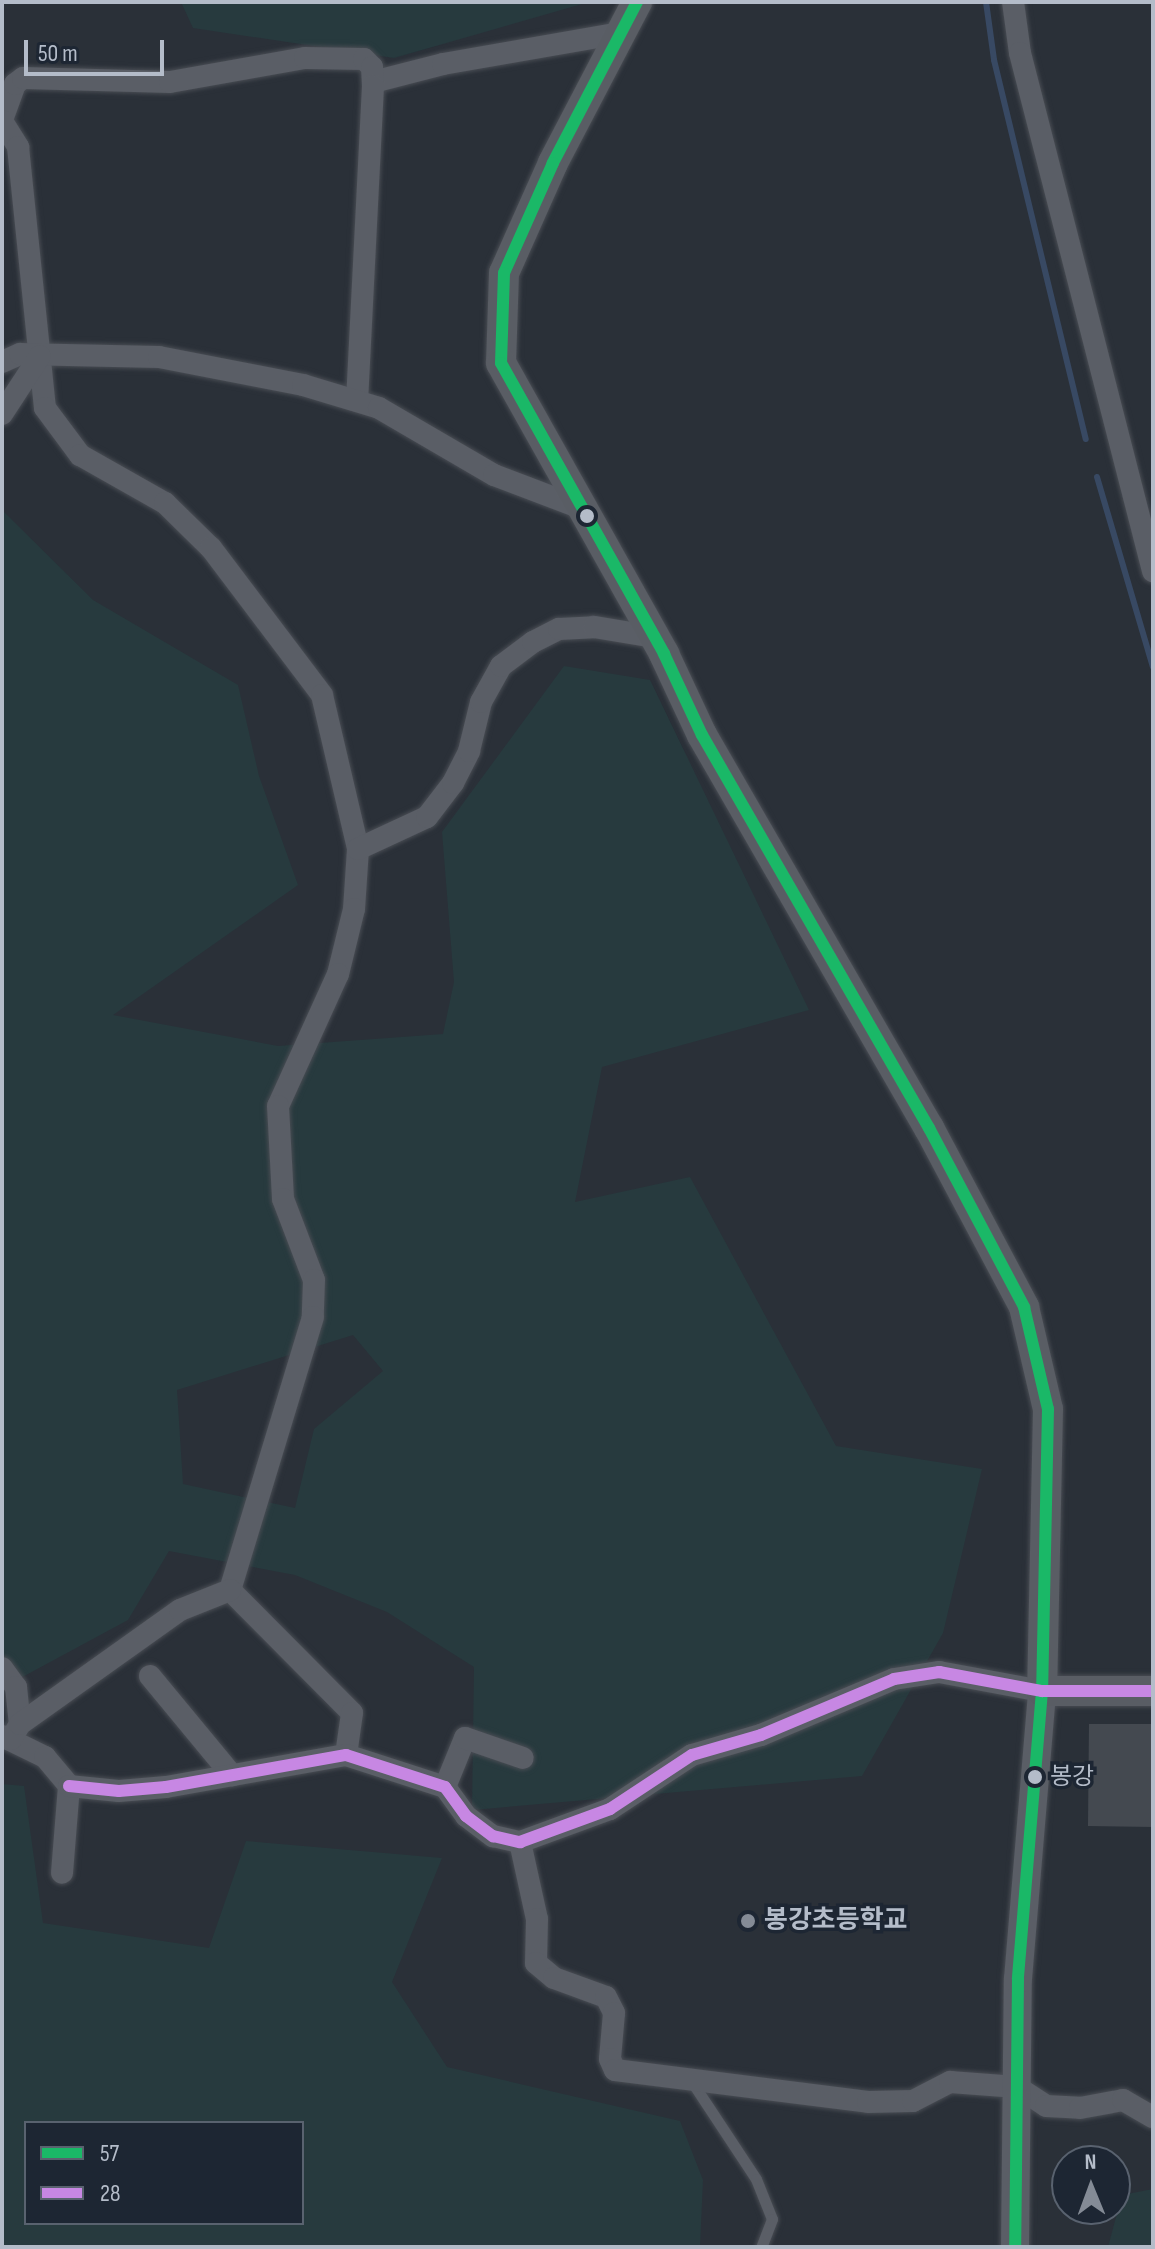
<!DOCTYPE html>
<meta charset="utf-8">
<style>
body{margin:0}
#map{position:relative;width:1155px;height:2249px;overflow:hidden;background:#2a3038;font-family:"Sofia Sans Condensed","Noto Sans KR",sans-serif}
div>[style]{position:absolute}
.green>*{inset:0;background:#273a3e}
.stream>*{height:6px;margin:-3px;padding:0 3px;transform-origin:3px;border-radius:3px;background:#384963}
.building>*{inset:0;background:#444950}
.roads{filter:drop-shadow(0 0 2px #484c53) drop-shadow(0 0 2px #484c53)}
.service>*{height:11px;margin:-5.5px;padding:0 5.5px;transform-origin:5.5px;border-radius:5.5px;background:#5a5e66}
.minor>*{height:22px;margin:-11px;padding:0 11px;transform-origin:11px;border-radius:11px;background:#5a5e66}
.tertiary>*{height:28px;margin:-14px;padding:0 14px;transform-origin:14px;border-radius:14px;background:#5a5e66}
.secondary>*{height:30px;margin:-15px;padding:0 15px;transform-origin:15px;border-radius:15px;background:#595d64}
.bus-1>*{height:12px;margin:-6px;padding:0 6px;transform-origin:6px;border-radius:6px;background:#1ab867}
.bus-2>*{height:12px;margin:-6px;padding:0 6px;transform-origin:6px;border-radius:6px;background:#c787e3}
.dots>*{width:22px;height:22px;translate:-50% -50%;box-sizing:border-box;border:4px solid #1d2633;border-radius:50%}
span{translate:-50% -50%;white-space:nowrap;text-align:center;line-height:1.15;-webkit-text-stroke:7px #1d2633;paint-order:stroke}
.bus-label{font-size:24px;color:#b4bcc9}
.left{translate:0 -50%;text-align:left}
.poi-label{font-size:26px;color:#b4bcc9;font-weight:700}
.frame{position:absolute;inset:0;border:4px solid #b4bcc9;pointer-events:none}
.legend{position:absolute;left:24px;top:2121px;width:280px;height:104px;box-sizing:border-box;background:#1d2633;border:2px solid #59626f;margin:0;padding:10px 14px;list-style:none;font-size:24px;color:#b4bcc9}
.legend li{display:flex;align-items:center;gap:16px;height:40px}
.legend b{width:40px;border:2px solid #59626f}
.north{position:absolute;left:1051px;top:2145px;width:80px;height:80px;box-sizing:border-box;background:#1d2633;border:2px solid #59626f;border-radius:50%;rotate:359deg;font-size:22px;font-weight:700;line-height:32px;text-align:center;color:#b4bcc9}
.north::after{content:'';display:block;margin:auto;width:28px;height:36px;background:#848b96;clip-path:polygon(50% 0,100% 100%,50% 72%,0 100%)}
.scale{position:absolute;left:24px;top:40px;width:140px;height:36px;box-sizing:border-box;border:4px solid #b4bcc9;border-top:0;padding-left:10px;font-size:24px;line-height:28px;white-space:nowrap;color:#b4bcc9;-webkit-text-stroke:6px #1d2633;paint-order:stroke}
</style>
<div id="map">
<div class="green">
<i style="clip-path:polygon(181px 2px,589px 2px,394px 58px,193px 28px)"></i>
<i style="clip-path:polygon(evenodd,2px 510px,93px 600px,238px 685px,259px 776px,298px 885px,113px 1015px,278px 1046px,443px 1034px,454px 982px,442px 832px,564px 666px,650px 680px,809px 1010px,602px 1067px,575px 1202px,690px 1177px,836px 1446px,982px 1469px,943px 1633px,862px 1776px,472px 1810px,474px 1667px,387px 1612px,295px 1575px,169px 1551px,128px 1620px,2px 1688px,2px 510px,353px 1335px,383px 1371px,314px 1429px,295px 1508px,183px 1484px,177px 1390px,353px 1335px)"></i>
<i style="clip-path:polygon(evenodd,2px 1784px,24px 1786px,43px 1923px,209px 1948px,246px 1841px,442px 1858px,392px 1982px,447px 2067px,680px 2121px,703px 2180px,700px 2247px,2px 2247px,2px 1784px,26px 2123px,302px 2123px,302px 2223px,26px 2223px,26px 2123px)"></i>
<i style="clip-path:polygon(1153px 2189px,1153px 2247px,1108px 2247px,1122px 2195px)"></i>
</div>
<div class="stream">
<i style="left:986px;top:2px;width:59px;rotate:82.1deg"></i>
<i style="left:994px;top:60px;width:390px;rotate:76.4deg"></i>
<i style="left:1097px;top:477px;width:198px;rotate:73.6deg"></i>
</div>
<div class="building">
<i style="clip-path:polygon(1089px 1724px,1153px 1724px,1153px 1827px,1088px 1826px)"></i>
</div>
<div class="roads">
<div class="service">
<i style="left:692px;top:2082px;width:116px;rotate:56.6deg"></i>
<i style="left:756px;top:2179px;width:43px;rotate:68.2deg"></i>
<i style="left:772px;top:2219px;width:30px;rotate:111deg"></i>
</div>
<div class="minor">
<i style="left:1013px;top:2px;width:51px;rotate:82.2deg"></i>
<i style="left:1020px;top:53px;width:535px;rotate:75.6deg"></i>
<i style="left:373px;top:82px;width:72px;rotate:-14.4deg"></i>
<i style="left:443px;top:64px;width:181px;rotate:-9.9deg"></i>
<i style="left:2px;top:120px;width:38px;rotate:-70deg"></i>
<i style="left:15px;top:84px;width:10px;rotate:-37deg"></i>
<i style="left:23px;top:78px;width:147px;rotate:1.6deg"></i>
<i style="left:170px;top:82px;width:137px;rotate:-10.1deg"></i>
<i style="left:305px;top:58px;width:59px;rotate:1deg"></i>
<i style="left:364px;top:59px;width:11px;rotate:45deg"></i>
<i style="left:372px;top:67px;width:19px;rotate:87deg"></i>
<i style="left:373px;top:86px;width:313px;rotate:92.9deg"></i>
<i style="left:2px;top:121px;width:31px;rotate:58deg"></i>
<i style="left:18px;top:147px;width:262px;rotate:84.1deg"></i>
<i style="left:45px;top:408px;width:59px;rotate:53.3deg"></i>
<i style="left:80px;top:455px;width:98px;rotate:29.5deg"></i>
<i style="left:165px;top:503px;width:64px;rotate:44.4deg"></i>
<i style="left:211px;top:548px;width:184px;rotate:52.9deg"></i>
<i style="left:322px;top:695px;width:158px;rotate:76.8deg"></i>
<i style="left:358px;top:849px;width:60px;rotate:93.8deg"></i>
<i style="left:354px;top:909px;width:67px;rotate:103.8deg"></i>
<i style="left:338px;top:974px;width:145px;rotate:114.4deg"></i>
<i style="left:278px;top:1106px;width:93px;rotate:86.9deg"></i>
<i style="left:283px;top:1199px;width:87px;rotate:69.1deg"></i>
<i style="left:314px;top:1280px;width:37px;rotate:92deg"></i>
<i style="left:313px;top:1317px;width:285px;rotate:106.9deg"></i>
<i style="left:2px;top:362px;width:20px;rotate:-24deg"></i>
<i style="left:20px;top:354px;width:139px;rotate:1.2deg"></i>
<i style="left:159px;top:357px;width:147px;rotate:11deg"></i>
<i style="left:303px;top:385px;width:79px;rotate:16.8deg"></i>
<i style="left:379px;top:408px;width:133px;rotate:30.2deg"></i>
<i style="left:494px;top:475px;width:93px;rotate:20.8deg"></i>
<i style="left:2px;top:414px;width:69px;rotate:-56.8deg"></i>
<i style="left:358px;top:849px;width:76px;rotate:-24.9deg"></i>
<i style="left:427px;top:817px;width:43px;rotate:-52.6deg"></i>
<i style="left:453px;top:783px;width:36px;rotate:-63deg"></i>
<i style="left:469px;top:751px;width:50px;rotate:-76.2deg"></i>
<i style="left:481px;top:702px;width:41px;rotate:-60.9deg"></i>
<i style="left:501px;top:666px;width:40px;rotate:-37deg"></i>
<i style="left:533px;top:642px;width:29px;rotate:-27deg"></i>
<i style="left:559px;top:629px;width:35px;rotate:-3deg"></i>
<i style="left:594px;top:627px;width:62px;rotate:9.3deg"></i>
<i style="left:230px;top:1590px;width:173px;rotate:45.2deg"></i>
<i style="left:352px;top:1713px;width:42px;rotate:98.1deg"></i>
<i style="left:2px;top:1668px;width:24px;rotate:54deg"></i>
<i style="left:16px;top:1687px;width:37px;rotate:84deg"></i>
<i style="left:150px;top:1676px;width:129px;rotate:50.4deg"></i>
<i style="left:2px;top:1736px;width:48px;rotate:26deg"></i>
<i style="left:45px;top:1757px;width:38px;rotate:50deg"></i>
<i style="left:69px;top:1786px;width:87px;rotate:94.6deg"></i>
<i style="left:11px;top:1739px;width:17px;rotate:-59deg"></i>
<i style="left:20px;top:1724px;width:196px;rotate:-35.5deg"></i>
<i style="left:180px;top:1610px;width:54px;rotate:-21.8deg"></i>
<i style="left:69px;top:1786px;width:50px;rotate:5.7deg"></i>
<i style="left:119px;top:1791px;width:47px;rotate:-4.9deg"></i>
<i style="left:166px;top:1787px;width:183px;rotate:-10.1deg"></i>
<i style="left:346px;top:1755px;width:104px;rotate:17.9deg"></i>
<i style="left:445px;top:1787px;width:36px;rotate:54deg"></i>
<i style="left:466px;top:1816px;width:34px;rotate:37deg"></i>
<i style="left:493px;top:1836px;width:28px;rotate:13deg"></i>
<i style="left:520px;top:1842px;width:96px;rotate:-20.1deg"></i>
<i style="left:610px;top:1809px;width:98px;rotate:-33.4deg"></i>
<i style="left:692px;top:1755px;width:72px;rotate:-16.2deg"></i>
<i style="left:761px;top:1735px;width:144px;rotate:-22.8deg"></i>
<i style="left:894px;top:1679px;width:46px;rotate:-8.8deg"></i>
<i style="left:939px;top:1672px;width:105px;rotate:10.5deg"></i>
<i style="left:445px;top:1787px;width:53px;rotate:-67.8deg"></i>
<i style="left:465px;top:1738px;width:61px;rotate:19deg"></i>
<i style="left:520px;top:1842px;width:79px;rotate:77.6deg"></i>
<i style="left:537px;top:1919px;width:44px;rotate:91.3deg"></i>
<i style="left:536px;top:1963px;width:23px;rotate:40deg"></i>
<i style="left:554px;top:1978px;width:55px;rotate:20.1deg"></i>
<i style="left:606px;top:1997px;width:18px;rotate:63deg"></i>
<i style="left:614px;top:2013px;width:46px;rotate:95deg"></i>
<i style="left:610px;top:2059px;width:12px;rotate:66deg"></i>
<i style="left:615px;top:2070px;width:255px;rotate:7.2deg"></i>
<i style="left:868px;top:2102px;width:45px;rotate:-1.3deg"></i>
<i style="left:913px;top:2101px;width:42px;rotate:-27.2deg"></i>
<i style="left:950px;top:2082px;width:67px;rotate:4.3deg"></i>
<i style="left:1017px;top:2087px;width:35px;rotate:33deg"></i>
<i style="left:1046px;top:2106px;width:34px;rotate:3deg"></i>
<i style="left:1080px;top:2108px;width:44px;rotate:-10.5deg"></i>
<i style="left:1123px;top:2100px;width:34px;rotate:30deg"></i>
</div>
<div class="tertiary">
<i style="left:1015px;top:2247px;width:268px;rotate:-89.4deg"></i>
<i style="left:1018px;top:1979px;width:289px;rotate:-85.2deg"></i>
</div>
<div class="secondary">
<i style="left:637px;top:2px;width:182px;rotate:117.6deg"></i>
<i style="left:553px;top:163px;width:120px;rotate:114deg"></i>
<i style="left:504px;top:273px;width:90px;rotate:91.9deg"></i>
<i style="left:501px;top:363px;width:334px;rotate:60.7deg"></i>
<i style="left:664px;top:654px;width:89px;rotate:64.9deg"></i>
<i style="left:702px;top:735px;width:454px;rotate:60deg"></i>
<i style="left:929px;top:1128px;width:203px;rotate:62deg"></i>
<i style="left:1024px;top:1307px;width:105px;rotate:76.8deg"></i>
<i style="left:1048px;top:1409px;width:282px;rotate:91.2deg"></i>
<i style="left:1042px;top:1691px;width:111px"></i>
</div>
</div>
<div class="bus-1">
<i style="left:637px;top:2px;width:182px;rotate:117.6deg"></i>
<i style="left:553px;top:163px;width:120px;rotate:114deg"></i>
<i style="left:504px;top:273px;width:90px;rotate:91.9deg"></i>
<i style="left:501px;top:363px;width:334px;rotate:60.7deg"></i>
<i style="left:664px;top:654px;width:89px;rotate:64.9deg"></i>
<i style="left:702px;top:735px;width:454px;rotate:60deg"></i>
<i style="left:929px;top:1128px;width:203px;rotate:62deg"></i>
<i style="left:1024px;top:1307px;width:105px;rotate:76.8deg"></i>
<i style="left:1048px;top:1409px;width:282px;rotate:91.2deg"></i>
<i style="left:1042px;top:1691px;width:289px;rotate:94.8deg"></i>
<i style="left:1018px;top:1979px;width:268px;rotate:90.6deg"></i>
</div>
<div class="bus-2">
<i style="left:69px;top:1786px;width:50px;rotate:5.7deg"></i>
<i style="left:119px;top:1791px;width:47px;rotate:-4.9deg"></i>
<i style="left:166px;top:1787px;width:183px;rotate:-10.1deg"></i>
<i style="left:346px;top:1755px;width:104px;rotate:17.9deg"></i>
<i style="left:445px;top:1787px;width:36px;rotate:54deg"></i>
<i style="left:466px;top:1816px;width:34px;rotate:37deg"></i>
<i style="left:493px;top:1836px;width:28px;rotate:13deg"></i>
<i style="left:520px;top:1842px;width:96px;rotate:-20.1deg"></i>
<i style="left:610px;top:1809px;width:98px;rotate:-33.4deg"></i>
<i style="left:692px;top:1755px;width:72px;rotate:-16.2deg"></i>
<i style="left:761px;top:1735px;width:144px;rotate:-22.8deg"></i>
<i style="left:894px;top:1679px;width:46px;rotate:-8.8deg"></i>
<i style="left:939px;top:1672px;width:105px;rotate:10.5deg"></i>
<i style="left:1042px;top:1691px;width:111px"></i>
</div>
<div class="dots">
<i style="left:587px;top:516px;background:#b4bcc9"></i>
<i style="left:1035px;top:1777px;background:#b4bcc9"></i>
<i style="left:748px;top:1921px;background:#848b96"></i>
</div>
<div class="bus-label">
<span class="left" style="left:1050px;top:1777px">봉강</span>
</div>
<div class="poi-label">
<span class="left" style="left:764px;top:1921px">봉강초등학교</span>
</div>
<div class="frame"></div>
<ul class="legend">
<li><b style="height:10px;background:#1ab867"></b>57</li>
<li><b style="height:10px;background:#c787e3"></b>28</li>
</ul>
<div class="north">N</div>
<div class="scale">50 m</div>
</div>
